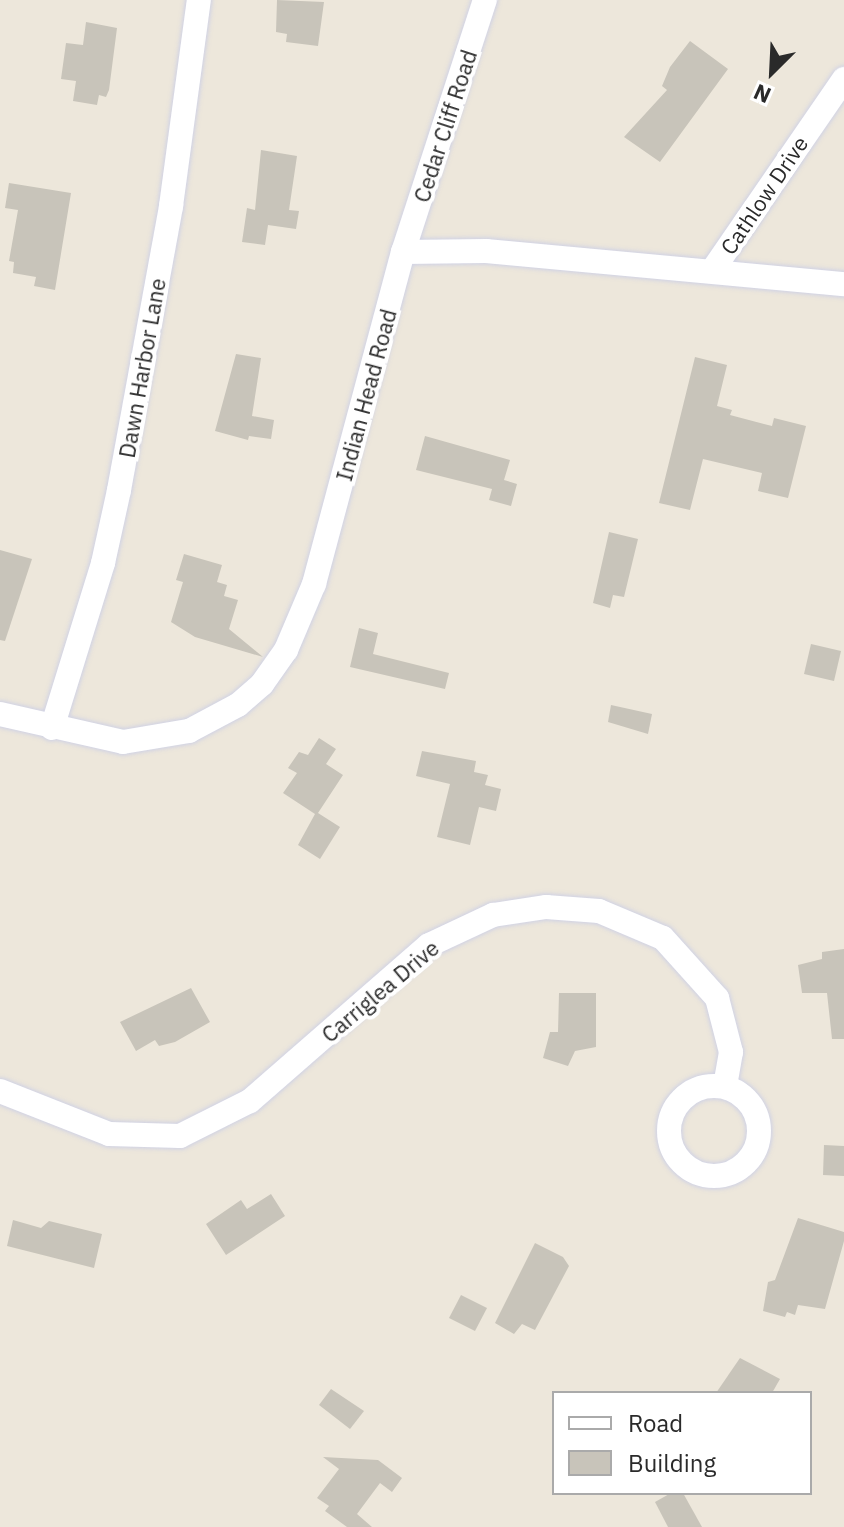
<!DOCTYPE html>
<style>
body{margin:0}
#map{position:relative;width:844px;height:1527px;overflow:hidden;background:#ede7db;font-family:"IBM Plex Sans",sans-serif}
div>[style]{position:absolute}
.building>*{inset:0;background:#c8c4ba}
.roads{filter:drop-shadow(0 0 2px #d0d2e4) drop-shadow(0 0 2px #d0d2e4)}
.minor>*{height:24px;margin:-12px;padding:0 12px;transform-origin:12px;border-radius:12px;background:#fff}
.minor>.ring{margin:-12px;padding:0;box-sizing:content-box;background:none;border:24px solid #fff;border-radius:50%}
span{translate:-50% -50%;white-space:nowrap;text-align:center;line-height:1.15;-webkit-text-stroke:8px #fff;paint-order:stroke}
.street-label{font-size:22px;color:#2a2a2a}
.legend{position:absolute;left:552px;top:1391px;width:260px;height:104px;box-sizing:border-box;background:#fff;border:2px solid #aaa;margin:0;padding:10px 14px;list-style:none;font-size:24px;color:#2a2a2a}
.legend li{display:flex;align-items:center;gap:16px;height:40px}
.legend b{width:40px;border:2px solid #aaa}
.north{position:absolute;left:732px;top:32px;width:80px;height:80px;-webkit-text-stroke:6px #fff;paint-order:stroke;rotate:204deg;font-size:22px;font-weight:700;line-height:32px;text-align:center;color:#2a2a2a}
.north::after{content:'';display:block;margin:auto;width:28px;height:36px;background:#2a2a2a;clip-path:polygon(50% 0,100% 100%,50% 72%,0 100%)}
</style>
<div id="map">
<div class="building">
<i style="clip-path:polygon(277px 0,324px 2px,318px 46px,286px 42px,287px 34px,276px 32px)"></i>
<i style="clip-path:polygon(86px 22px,117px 28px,109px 90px,106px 97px,99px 95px,97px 105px,73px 101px,76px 81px,61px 79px,66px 43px,83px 45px)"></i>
<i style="clip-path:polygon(690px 41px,728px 69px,660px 162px,624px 137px,667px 90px,662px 86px,670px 67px)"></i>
<i style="clip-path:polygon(261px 150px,297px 156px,289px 210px,299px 211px,296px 229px,268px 225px,265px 245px,242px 242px,247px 208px,255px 210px)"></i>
<i style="clip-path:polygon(9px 183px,71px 193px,55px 290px,34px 286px,36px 277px,13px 273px,14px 262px,9px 261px,18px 210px,5px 208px)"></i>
<i style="clip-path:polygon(236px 354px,261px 358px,252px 416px,274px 420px,271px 439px,249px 436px,248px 440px,215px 431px)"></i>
<i style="clip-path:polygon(695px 357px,727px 365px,717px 406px,732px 410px,730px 415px,772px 426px,774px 418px,806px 426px,788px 498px,758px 491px,762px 473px,703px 459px,690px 510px,659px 503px)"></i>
<i style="clip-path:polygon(425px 436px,510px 460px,504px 480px,517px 484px,511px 506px,489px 500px,492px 489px,416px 470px)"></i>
<i style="clip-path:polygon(609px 532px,638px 539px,624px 597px,613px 595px,610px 608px,593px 603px)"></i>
<i style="clip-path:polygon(0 550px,32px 559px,5px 641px,0 640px)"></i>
<i style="clip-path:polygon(184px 554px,222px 565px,217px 582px,227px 585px,224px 596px,238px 600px,229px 629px,263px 657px,195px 637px,171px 622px,183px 582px,176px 580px)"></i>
<i style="clip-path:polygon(359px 628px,378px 633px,373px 654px,449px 673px,445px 689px,350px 667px)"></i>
<i style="clip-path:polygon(811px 644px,841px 651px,834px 681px,804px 674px)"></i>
<i style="clip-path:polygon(611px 705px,652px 714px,648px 734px,608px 722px)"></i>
<i style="clip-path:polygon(319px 738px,336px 749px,326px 764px,343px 775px,318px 813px,340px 827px,320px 859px,298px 845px,315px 814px,283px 793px,297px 773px,288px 768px,299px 752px,308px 755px)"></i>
<i style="clip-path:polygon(422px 751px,476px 761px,474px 772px,488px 775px,485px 785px,501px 789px,496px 811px,479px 807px,470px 845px,437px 837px,450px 784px,416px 776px)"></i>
<i style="clip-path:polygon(844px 949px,844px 1039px,832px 1039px,827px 993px,802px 993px,798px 965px,822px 959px,822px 952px)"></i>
<i style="clip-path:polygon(191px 988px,210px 1022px,175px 1042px,159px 1046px,155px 1040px,136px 1051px,120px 1022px)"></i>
<i style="clip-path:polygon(559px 993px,596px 993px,596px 1047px,575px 1051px,568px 1066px,543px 1058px,550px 1032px,558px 1032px)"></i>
<i style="clip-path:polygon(824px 1145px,844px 1146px,844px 1176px,823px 1175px)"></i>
<i style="clip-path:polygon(271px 1194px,285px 1216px,226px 1255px,206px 1224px,241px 1200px,247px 1209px)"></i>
<i style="clip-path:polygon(798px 1218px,844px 1232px,844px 1241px,825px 1309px,798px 1305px,795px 1315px,787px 1312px,785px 1317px,763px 1311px,768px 1282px,775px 1280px)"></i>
<i style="clip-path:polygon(13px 1220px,41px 1228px,49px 1221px,102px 1234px,94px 1268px,7px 1246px)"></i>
<i style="clip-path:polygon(535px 1243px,563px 1257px,569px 1266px,535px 1330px,522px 1324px,514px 1334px,495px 1323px)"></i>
<i style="clip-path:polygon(461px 1295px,487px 1308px,475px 1331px,449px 1318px)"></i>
<i style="clip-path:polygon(740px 1358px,780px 1379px,772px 1393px,716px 1393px)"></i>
<i style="clip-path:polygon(331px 1389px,364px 1411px,350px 1429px,319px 1405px)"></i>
<i style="clip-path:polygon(323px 1457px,378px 1460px,402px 1478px,392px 1492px,380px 1483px,357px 1514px,372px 1527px,347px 1527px,325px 1511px,329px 1506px,317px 1498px,339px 1469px)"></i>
<i style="clip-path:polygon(671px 1493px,683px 1493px,702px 1527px,668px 1527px,655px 1502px)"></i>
</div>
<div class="roads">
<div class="minor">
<i style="left:403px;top:252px;width:83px;rotate:-0.7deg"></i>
<i style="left:486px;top:251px;width:360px;rotate:5.3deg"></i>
<i style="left:712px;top:271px;width:233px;rotate:-55.5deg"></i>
<i style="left:0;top:714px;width:126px;rotate:12.8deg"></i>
<i style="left:123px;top:742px;width:67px;rotate:-9.5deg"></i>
<i style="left:189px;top:731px;width:55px;rotate:-28deg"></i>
<i style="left:238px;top:705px;width:32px;rotate:-41deg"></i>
<i style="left:262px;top:684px;width:42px;rotate:-54.8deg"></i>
<i style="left:286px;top:650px;width:72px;rotate:-67deg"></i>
<i style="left:314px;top:584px;width:344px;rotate:-75deg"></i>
<i style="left:403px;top:252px;width:265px;rotate:-72deg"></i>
<i style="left:52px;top:728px;width:173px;rotate:-72.8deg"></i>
<i style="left:103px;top:563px;width:75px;rotate:-77.6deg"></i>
<i style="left:119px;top:490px;width:289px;rotate:-79.6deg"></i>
<i style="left:171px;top:206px;width:208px;rotate:-82.3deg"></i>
<i class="ring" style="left:669px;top:1086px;width:66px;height:66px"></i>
<i style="left:0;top:1091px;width:117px;rotate:21.5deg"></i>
<i style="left:109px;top:1134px;width:71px;rotate:1.6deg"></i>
<i style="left:180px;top:1136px;width:78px;rotate:-26.6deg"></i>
<i style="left:250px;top:1101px;width:237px;rotate:-41.1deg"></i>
<i style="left:429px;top:945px;width:71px;rotate:-25.1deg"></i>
<i style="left:493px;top:915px;width:54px;rotate:-8.6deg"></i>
<i style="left:546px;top:907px;width:53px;rotate:4.3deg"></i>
<i style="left:599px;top:911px;width:69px;rotate:22.9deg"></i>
<i style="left:663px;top:938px;width:81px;rotate:48deg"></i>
<i style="left:717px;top:998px;width:56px;rotate:75.5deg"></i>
<i style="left:731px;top:1052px;width:35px;rotate:100deg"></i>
</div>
</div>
<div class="street-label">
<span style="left:445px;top:126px;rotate:-72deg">Cedar Cliff Road</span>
<span style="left:764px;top:195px;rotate:-56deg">Cathlow Drive</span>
<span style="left:142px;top:368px;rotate:-80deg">Dawn Harbor Lane</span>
<span style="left:366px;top:395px;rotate:-75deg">Indian Head Road</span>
<span style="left:380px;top:991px;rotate:-40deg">Carriglea Drive</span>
</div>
<ul class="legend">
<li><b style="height:10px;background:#fff"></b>Road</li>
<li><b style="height:22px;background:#c8c4ba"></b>Building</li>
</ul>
<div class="north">N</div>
</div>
